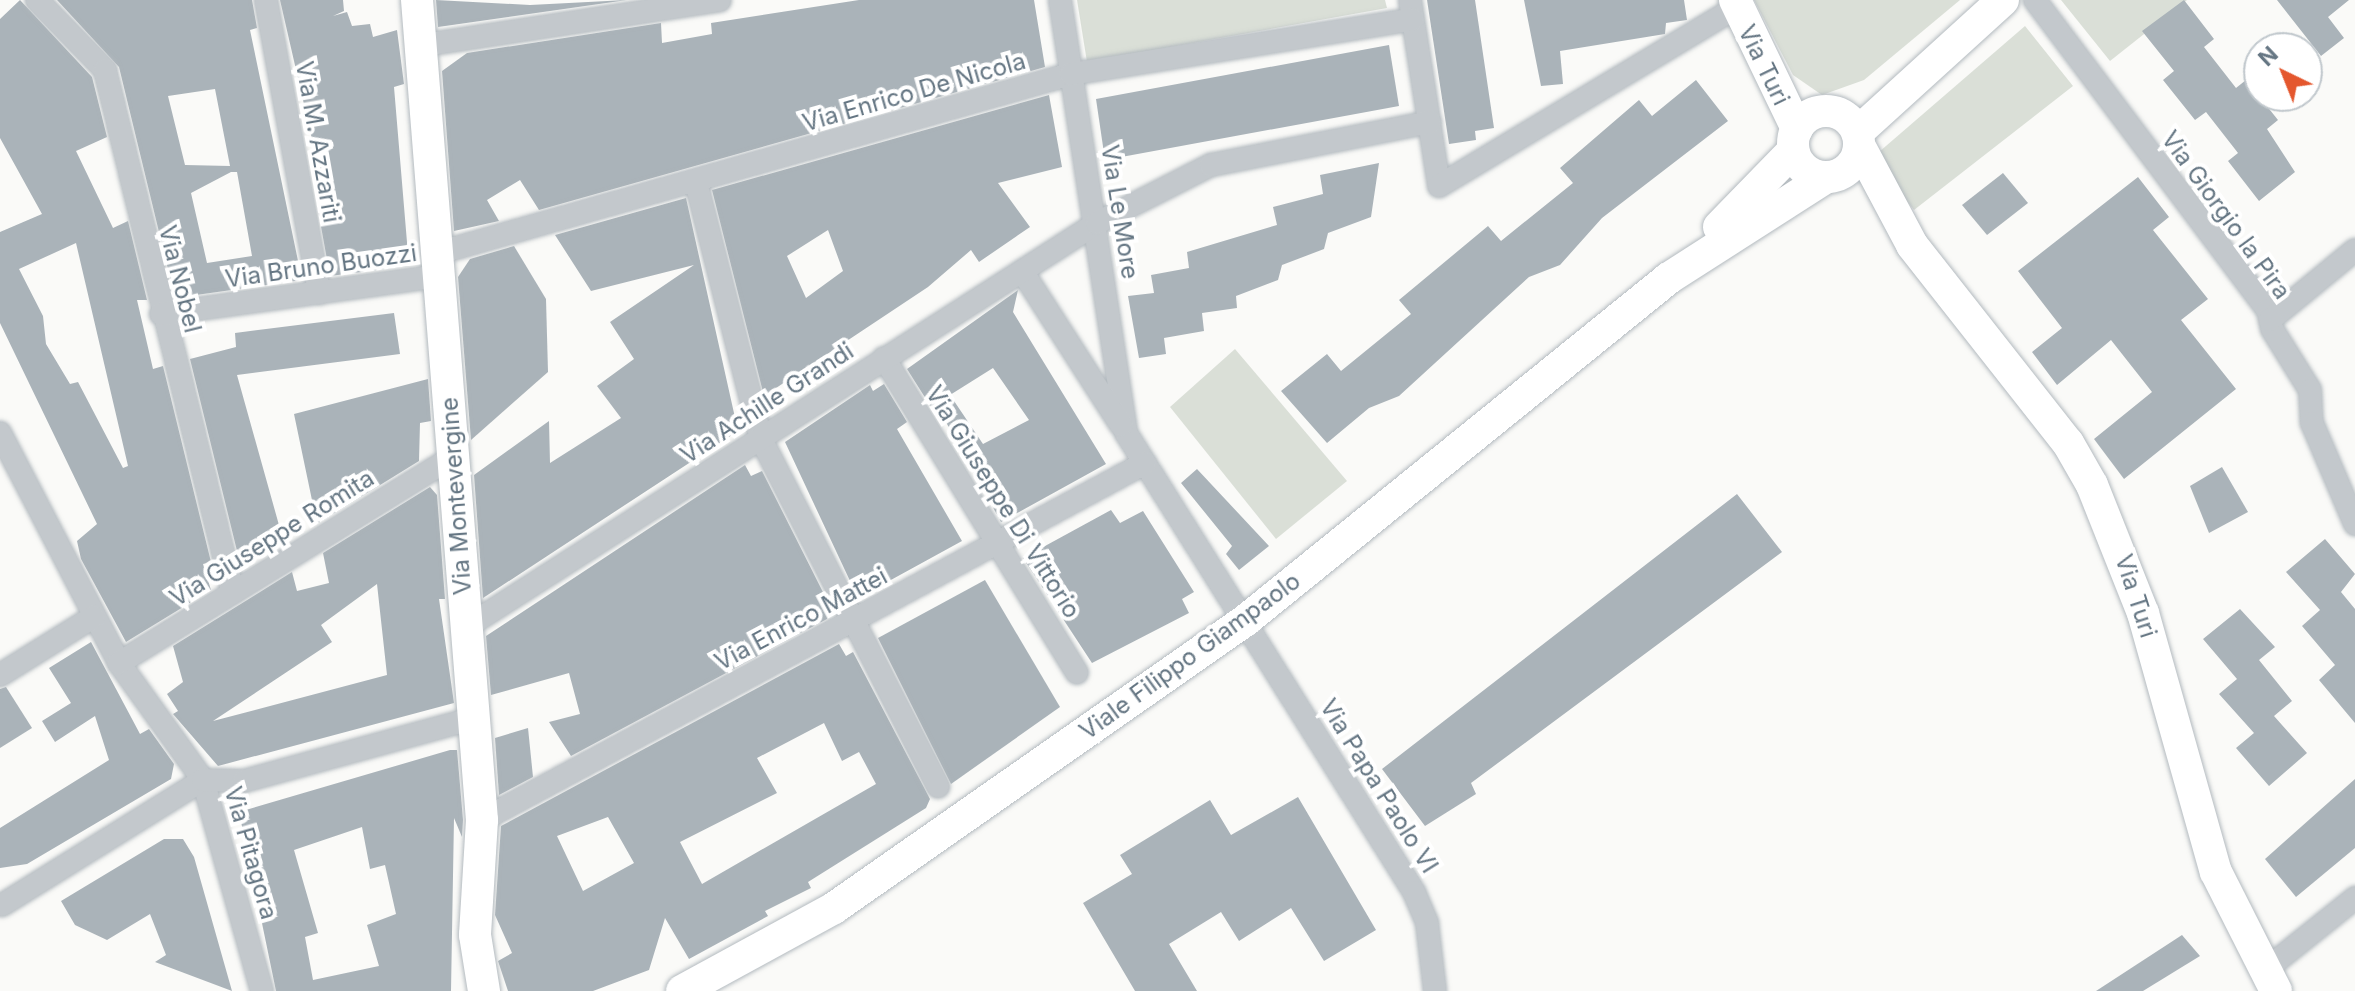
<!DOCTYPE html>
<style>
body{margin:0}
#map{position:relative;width:2355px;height:991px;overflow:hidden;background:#fafaf8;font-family:Inter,sans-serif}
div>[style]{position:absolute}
.green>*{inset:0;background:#dadfd7}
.building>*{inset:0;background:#aab3b9}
.roads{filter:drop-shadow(0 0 2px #b3babf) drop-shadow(0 0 2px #b3babf)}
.street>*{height:22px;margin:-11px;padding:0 11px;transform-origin:11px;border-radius:11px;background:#c3c8cc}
.secondary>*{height:32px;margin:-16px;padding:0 16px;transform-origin:16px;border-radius:16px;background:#fff}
.secondary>.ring{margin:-16px;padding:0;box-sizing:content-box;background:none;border:32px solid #fff;border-radius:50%}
span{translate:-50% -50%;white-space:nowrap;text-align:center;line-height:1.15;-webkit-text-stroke:8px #fff;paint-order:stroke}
.street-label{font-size:24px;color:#657683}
.north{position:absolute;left:2243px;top:32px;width:80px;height:80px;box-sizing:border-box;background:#fff;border:2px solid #c1c8cd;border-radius:50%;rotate:317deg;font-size:22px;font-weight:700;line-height:32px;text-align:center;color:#657683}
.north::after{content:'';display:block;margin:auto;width:28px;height:36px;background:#e4572e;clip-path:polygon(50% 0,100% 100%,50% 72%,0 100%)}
</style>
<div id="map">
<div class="green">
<i style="clip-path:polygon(1077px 0,1385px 0,1387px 8px,1087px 62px)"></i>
<i style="clip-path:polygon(1754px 0,1960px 0,1864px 80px,1822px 95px,1793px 75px)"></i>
<i style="clip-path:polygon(2061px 0,2187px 0,2110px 61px)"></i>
<i style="clip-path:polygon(2025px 26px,2073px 86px,1914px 210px,1883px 171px,1879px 152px)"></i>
<i style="clip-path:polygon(1235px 349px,1347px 481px,1276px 539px,1170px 407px)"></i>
</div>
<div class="building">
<i style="clip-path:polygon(evenodd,20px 0,92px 77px,107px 137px,76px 151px,113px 228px,128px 221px,147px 300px,137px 300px,153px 369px,163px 366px,211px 562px,203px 564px,211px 590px,126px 642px,81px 559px,77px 541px,97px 524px,0 323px,0 232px,42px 214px,0 138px,0 19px,20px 0,76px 243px,128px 466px,123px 468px,78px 382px,70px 384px,46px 344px,43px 316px,19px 269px,76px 243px)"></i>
<i style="clip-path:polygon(evenodd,57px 0,252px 0,257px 28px,250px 30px,302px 280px,175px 298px,119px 67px,57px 0,215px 89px,230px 166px,185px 165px,168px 96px,215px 89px,57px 0,231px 172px,237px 172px,252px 256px,207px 263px,191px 193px,231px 172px)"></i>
<i style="clip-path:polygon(280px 0,343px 0,344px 11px,333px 16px,347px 12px,352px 26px,370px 24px,373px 37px,397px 30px,404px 84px,394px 87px,409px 266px,330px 276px,316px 199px,325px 196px)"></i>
<i style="clip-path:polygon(436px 0,530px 5px,627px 0,438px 27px)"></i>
<i style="clip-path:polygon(859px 0,1034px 0,1045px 67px,539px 210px,520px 180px,487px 200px,499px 221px,454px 231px,442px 71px,467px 53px,661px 23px,662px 43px,712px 34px,711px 23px)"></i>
<i style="clip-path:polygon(1427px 0,1475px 0,1494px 128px,1475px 131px,1476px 140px,1449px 144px)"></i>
<i style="clip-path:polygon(1524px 0,1684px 0,1687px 20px,1666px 23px,1665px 34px,1560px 51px,1563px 84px,1541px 86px)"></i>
<i style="clip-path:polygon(2184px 0,2214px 39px,2204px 47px,2236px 88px,2246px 80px,2278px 120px,2267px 129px,2295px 172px,2259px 201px,2228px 161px,2238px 153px,2206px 112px,2195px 120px,2163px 80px,2174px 71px,2142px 31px)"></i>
<i style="clip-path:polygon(2277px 0,2349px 0,2328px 17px,2344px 38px,2321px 56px)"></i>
<i style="clip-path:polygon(1389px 45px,1399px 106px,1105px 160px,1096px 99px)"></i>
<i style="clip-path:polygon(1696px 80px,1728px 121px,1602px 218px,1560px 265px,1529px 277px,1399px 396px,1369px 408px,1327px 443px,1281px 391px,1327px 354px,1341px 371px,1411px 314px,1399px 300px,1488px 226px,1501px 241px,1573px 183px,1560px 168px,1639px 100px,1652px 116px)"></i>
<i style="clip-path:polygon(evenodd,1049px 95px,1062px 167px,998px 183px,1030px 227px,979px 262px,971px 250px,928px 287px,764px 396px,712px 190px,1049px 95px,828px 230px,843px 271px,806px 298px,787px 256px,828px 230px)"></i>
<i style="clip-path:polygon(1379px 163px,1371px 217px,1328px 233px,1324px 249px,1282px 265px,1278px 280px,1236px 296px,1237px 308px,1202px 313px,1204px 331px,1164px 338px,1166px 354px,1139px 358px,1128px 296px,1154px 293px,1151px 275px,1189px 268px,1187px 252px,1277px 225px,1273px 207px,1323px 194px,1320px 175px)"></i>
<i style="clip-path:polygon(2003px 173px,2028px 203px,1987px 235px,1962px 205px)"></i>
<i style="clip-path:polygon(2138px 177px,2169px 217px,2153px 230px,2208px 299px,2181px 320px,2236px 389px,2124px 479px,2094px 439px,2152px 392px,2111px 340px,2057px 385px,2032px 352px,2062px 328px,2018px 271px)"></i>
<i style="clip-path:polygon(686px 198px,738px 431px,483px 598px,474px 475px,549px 421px,550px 463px,621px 418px,597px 386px,634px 359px,610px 322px,694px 265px,591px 291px,555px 235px)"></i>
<i style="clip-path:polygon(514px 246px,546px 299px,548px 372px,471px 440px,458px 277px,470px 259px)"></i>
<i style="clip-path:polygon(evenodd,1018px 290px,1013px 312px,1106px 464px,1001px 522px,936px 404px,931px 407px,907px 369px,1018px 290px,993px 368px,1029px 420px,983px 444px,950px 395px,993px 368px)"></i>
<i style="clip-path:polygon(394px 313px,400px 354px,237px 375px,284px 543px,238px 555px,190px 359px,236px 347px,235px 333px)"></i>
<i style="clip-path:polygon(428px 379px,431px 421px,420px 423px,419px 461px,317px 524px,294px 414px)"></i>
<i style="clip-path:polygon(884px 384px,907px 422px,897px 429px,962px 541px,858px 598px,785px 442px,870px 385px,873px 391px)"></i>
<i style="clip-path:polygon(745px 465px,751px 476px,762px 471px,833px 612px,827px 619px,571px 756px,549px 722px,580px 714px,569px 673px,491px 695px,486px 636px)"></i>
<i style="clip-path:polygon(2222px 467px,2248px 512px,2209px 533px,2190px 486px)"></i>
<i style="clip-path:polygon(1197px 469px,1269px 546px,1239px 570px,1226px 554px,1232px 546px,1181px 483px)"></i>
<i style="clip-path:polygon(evenodd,430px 487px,437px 495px,445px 599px,439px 599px,454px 703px,218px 766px,173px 714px,178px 711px,167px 694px,183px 682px,173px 646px,292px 572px,297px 591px,329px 583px,323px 553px,430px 487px,377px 584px,387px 675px,213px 721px,332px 642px,321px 625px,377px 584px)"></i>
<i style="clip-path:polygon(1737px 494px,1782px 552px,1471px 783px,1476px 794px,1425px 826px,1382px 769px)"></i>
<i style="clip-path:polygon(1111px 510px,1120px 523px,1143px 511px,1194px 592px,1182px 599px,1189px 613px,1092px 663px,1023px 558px)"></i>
<i style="clip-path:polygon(2325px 539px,2355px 574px,2341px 592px,2355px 609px,2355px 723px,2319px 680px,2335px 665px,2302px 626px,2320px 610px,2286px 572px)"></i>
<i style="clip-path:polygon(985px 580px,1060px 707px,951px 784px,878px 638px)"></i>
<i style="clip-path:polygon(2240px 609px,2275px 647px,2259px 660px,2292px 701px,2274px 716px,2307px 753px,2269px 786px,2236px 748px,2254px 733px,2219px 694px,2237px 679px,2203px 639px)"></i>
<i style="clip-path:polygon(91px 642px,140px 734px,149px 729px,174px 764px,171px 779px,27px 864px,0 868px,0 828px,109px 760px,95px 716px,55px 742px,42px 721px,71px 703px,49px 668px)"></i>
<i style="clip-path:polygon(evenodd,839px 644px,846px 656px,853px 652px,930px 799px,926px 808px,808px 882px,811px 888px,765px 911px,768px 916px,689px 959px,665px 918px,649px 970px,593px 991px,508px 991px,498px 961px,512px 953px,495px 915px,501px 826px,839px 644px,824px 723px,842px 761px,859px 752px,876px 784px,702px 884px,680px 842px,777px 793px,757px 758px,824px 723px,839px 644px,608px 817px,634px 863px,583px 891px,557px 836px,608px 817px)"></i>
<i style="clip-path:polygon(6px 687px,32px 728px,0 748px,0 689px)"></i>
<i style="clip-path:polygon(528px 728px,533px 777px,499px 795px,495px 738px)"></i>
<i style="clip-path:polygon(evenodd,450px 750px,457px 750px,463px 820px,462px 837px,454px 818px,451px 991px,276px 991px,239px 812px,450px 750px,362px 827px,370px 869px,385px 865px,396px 914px,367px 925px,379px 966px,313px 980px,305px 937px,318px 933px,294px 850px,362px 827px)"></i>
<i style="clip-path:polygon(2355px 779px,2355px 848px,2296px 897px,2265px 859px)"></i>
<i style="clip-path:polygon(1298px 797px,1376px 930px,1324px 961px,1291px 908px,1239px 941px,1221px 912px,1169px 944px,1197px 991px,1135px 991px,1083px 903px,1132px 874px,1120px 855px,1210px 800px,1231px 835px)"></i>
<i style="clip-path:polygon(164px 839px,183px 839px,194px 857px,232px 991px,155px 962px,166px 955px,150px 914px,107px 940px,75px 925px,61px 901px)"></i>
<i style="clip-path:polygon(2182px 935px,2200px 956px,2143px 991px,2096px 991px)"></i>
</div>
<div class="roads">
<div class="street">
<i style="left:37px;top:0;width:98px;rotate:45.8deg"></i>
<i style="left:105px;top:70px;width:538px;rotate:76.25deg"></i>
<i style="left:266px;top:0;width:298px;rotate:79.7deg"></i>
<i style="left:1060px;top:0;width:438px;rotate:81.3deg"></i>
<i style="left:1126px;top:433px;width:542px;rotate:57.89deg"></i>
<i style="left:1414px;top:892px;width:34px;rotate:67deg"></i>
<i style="left:1427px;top:923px;width:68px;rotate:83.3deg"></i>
<i style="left:1410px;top:0;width:188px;rotate:81.1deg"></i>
<i style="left:1439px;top:186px;width:348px;rotate:-31deg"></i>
<i style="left:2035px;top:0;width:388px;rotate:53.1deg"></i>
<i style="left:2268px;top:310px;width:19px;rotate:78deg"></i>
<i style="left:2272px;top:329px;width:72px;rotate:58.1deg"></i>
<i style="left:2310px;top:390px;width:33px;rotate:87deg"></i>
<i style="left:2312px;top:423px;width:110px;rotate:66.9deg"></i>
<i style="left:424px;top:45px;width:299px;rotate:-8.6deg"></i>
<i style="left:696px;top:182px;width:265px;rotate:75.8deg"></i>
<i style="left:761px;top:439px;width:390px;rotate:63deg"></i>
<i style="left:438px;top:253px;width:658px;rotate:-15.79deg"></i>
<i style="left:1071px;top:74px;width:346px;rotate:-9.1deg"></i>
<i style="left:1022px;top:271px;width:183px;rotate:57.3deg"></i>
<i style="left:161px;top:314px;width:282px;rotate:-7.8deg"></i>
<i style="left:2270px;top:320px;width:110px;rotate:-39.5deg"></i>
<i style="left:884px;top:358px;width:369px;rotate:58.5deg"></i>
<i style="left:0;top:433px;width:259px;rotate:62.6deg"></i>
<i style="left:119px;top:663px;width:144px;rotate:54.3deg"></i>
<i style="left:203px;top:780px;width:219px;rotate:74.4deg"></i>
<i style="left:465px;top:628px;width:751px;rotate:-32.65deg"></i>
<i style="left:1097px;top:223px;width:128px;rotate:-27deg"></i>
<i style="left:1211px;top:165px;width:223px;rotate:-11.1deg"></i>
<i style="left:119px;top:663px;width:392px;rotate:-31.7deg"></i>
<i style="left:0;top:675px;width:110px;rotate:-31.9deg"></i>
<i style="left:482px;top:820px;width:753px;rotate:-28.3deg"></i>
<i style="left:2px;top:905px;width:237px;rotate:-31.9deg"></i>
<i style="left:203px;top:780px;width:41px;rotate:1.4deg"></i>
<i style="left:244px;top:781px;width:235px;rotate:-15.3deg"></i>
<i style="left:2264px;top:971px;width:117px;rotate:-38.7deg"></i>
</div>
<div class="secondary">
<i style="left:417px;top:0;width:823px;rotate:85.47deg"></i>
<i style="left:482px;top:820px;width:115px;rotate:93.5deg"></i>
<i style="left:475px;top:935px;width:57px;rotate:80.9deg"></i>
<i style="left:1735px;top:0;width:143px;rotate:64.3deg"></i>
<i class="ring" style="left:1793px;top:111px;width:34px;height:34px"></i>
<i style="left:1858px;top:132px;width:196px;rotate:-42.3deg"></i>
<i style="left:1860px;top:147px;width:111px;rotate:62deg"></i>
<i style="left:1912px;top:245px;width:252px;rotate:51.8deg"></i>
<i style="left:2068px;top:443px;width:48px;rotate:60.3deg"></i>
<i style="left:2092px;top:485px;width:138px;rotate:68.3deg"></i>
<i style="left:2143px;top:613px;width:269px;rotate:74.3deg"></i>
<i style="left:2216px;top:872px;width:133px;rotate:63.2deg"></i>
<i style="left:1719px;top:227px;width:106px;rotate:-45.8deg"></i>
<i style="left:682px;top:991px;width:173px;rotate:-28.6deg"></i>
<i style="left:834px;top:908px;width:503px;rotate:-34.95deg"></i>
<i style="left:1246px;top:620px;width:544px;rotate:-38.96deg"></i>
<i style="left:1669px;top:278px;width:185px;rotate:-32.7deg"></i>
</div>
</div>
<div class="street-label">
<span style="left:1764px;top:65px;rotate:64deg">Via Turi</span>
<span style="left:914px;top:92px;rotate:-16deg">Via Enrico De Nicola</span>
<span style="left:318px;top:142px;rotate:80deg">Via M. Azzariti</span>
<span style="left:1120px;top:212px;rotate:81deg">Via Le More</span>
<span style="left:2226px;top:215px;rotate:54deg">Via Giorgio la Pira</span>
<span style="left:321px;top:266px;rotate:-8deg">Via Bruno Buozzi</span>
<span style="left:180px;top:279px;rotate:76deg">Via Nobel</span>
<span style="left:767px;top:403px;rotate:-33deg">Via Achille Grandi</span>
<span style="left:456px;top:496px;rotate:-94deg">Via Montevergine</span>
<span style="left:1003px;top:502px;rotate:58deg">Via Giuseppe Di Vittorio</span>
<span style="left:272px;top:538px;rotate:-32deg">Via Giuseppe Romita</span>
<span style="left:2136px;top:596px;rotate:72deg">Via Turi</span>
<span style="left:801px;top:619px;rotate:-28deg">Via Enrico Mattei</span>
<span style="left:1190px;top:656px;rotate:-36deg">Viale Filippo Giampaolo</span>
<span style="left:1379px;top:786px;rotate:58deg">Via Papa Paolo VI</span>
<span style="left:251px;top:853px;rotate:74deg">Via Pitagora</span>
</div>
<div class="north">N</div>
</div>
